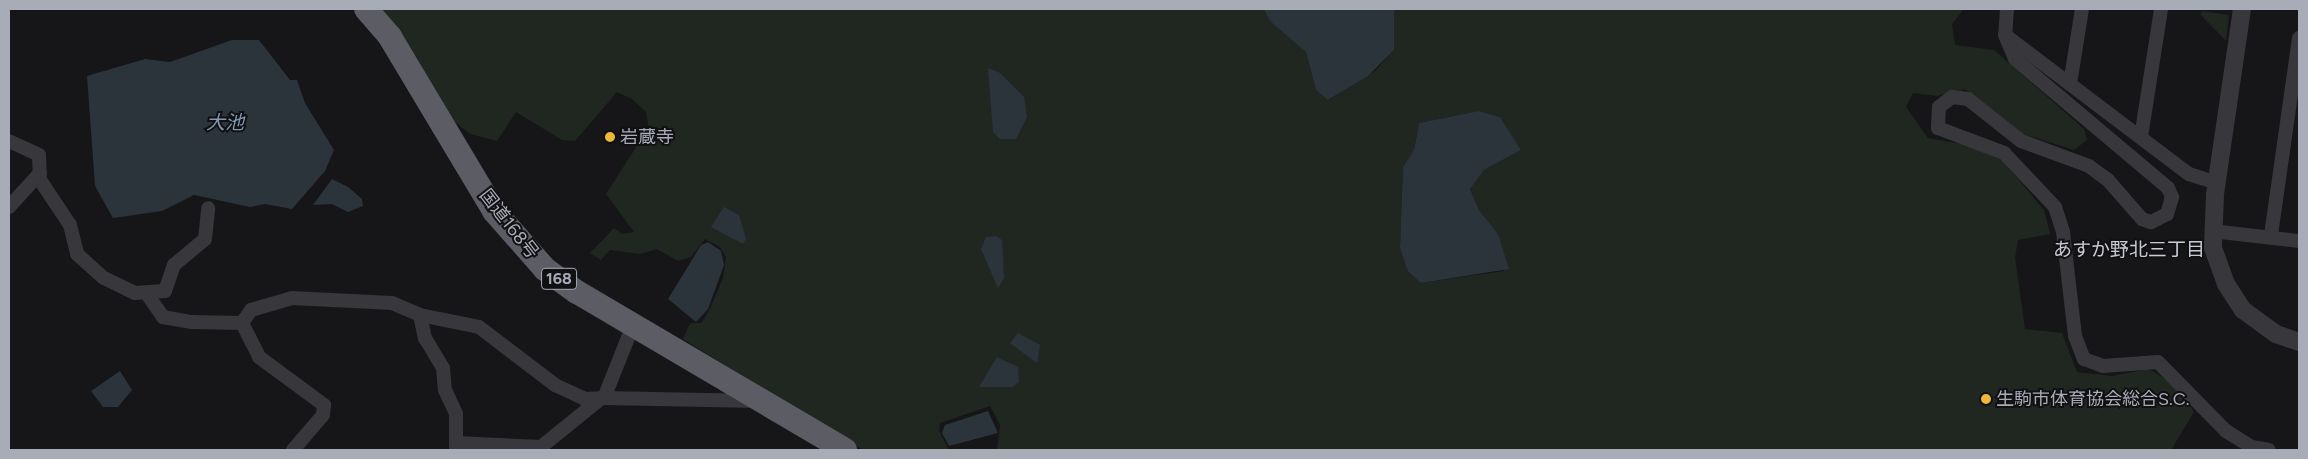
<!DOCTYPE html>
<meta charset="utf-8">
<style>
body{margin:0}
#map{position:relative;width:2308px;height:459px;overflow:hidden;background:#161517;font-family:Figtree,"Noto Sans JP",sans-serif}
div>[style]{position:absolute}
.green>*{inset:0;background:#202721}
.water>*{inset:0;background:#2c343b}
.minor>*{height:14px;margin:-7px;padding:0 7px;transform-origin:7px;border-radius:7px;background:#37373c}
.tertiary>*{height:18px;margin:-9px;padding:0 9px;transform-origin:9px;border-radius:9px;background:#37373c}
.trunk>*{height:24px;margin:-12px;padding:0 12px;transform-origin:12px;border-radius:12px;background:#5b5c64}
.dots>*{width:14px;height:14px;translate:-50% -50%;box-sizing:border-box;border:2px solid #111012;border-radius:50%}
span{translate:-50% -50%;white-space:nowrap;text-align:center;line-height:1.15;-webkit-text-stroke:4px #111012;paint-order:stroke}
.shield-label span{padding:1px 4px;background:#111012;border:1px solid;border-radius:4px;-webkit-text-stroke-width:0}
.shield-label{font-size:16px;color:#a8acb7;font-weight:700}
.poi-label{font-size:18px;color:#a8acb7}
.left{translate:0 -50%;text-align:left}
.street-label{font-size:18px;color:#a8acb7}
.water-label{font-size:19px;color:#8098b1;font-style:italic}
.neighbourhood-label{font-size:19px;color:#c9cbd3}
.frame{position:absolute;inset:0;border:10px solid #a8acb7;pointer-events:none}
</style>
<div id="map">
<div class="green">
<i style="clip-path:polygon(evenodd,381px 9px,1264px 9px,1306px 52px,1316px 90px,1329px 100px,1375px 71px,1394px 50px,1394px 9px,1964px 9px,1952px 24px,1955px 45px,1994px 50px,2084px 129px,2087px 140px,2074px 150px,2023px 134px,1965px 89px,1937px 96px,1913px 93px,1906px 107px,1928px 138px,1972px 146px,2003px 161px,2044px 210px,2050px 234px,2018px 240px,2015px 258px,2025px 329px,2062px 333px,2077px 372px,2112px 376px,2149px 369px,2176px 386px,2194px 412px,2171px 450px,997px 450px,1000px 425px,990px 406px,940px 423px,939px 431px,949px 450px,863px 450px,683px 339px,690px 323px,701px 323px,709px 311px,723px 278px,726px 257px,720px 247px,705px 239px,691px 257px,678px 261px,657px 249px,641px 254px,610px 250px,601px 260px,590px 253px,614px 228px,622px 234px,634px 232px,606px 194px,642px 138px,650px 136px,646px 112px,632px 99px,617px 92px,575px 141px,562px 140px,516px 112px,497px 141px,470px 134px,451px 119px,381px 9px,1479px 111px,1500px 117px,1521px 150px,1484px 170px,1470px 189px,1479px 210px,1498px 234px,1504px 271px,1421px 283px,1400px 248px,1403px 167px,1414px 150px,1419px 123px,1479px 111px)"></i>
<i style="clip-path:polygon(2202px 11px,2229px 15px,2226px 41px,2200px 14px)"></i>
</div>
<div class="water">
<i style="clip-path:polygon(1264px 9px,1394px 9px,1394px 50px,1368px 76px,1328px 100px,1316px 90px,1306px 52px,1270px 21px)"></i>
<i style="clip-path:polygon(232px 40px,259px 40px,290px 80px,297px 80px,305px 103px,334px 150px,325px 171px,292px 209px,265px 204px,250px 207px,194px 195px,162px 211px,113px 218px,95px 186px,87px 76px,145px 59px,170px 62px)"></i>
<i style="clip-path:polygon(988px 68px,1000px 73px,1024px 97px,1027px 117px,1016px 139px,1000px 139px,993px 132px)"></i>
<i style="clip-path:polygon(1479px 111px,1500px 117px,1521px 150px,1484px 170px,1470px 189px,1479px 210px,1498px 234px,1509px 269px,1421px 283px,1408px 271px,1400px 248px,1403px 167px,1414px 150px,1419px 123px)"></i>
<i style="clip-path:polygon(332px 179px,348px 187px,362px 199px,363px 206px,348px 212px,332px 204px,313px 205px)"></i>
<i style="clip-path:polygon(724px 207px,739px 215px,746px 239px,743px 244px,711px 227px)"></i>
<i style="clip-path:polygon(996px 236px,1002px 240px,1004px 278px,998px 288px,981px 249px,986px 237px)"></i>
<i style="clip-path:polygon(708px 242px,721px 251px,724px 265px,708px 309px,696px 322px,668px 299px,701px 245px)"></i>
<i style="clip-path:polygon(1018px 333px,1040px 345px,1037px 363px,1010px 343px)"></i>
<i style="clip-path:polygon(997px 357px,1018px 367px,1019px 382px,1013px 387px,979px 387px)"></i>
<i style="clip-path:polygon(120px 371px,132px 390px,118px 407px,103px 407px,91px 391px)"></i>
<i style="clip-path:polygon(988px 411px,998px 433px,949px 446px,942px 433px,945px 425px)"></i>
</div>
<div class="minor">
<i style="left:2007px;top:9px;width:26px;rotate:94deg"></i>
<i style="left:2005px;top:35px;width:231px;rotate:37.1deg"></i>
<i style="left:2189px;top:174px;width:29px;rotate:18deg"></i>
<i style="left:2005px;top:35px;width:26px;rotate:67deg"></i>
<i style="left:2015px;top:59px;width:200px;rotate:40.1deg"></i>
<i style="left:2168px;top:188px;width:10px;rotate:66deg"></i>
<i style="left:2172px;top:197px;width:18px;rotate:106deg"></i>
<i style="left:2167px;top:214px;width:18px;rotate:153deg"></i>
<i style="left:2151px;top:222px;width:9px;rotate:-162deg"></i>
<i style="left:2142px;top:219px;width:52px;rotate:-131.1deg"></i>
<i style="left:2108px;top:180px;width:24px;rotate:-144deg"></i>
<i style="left:2089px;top:166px;width:72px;rotate:-159.8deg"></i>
<i style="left:2021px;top:141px;width:68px;rotate:-141.6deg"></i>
<i style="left:1968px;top:99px;width:16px;rotate:-173deg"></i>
<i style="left:1952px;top:97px;width:16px;rotate:142deg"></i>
<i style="left:1939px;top:107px;width:21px;rotate:93deg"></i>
<i style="left:1938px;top:128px;width:71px;rotate:20.7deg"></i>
<i style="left:2004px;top:153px;width:74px;rotate:46.6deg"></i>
<i style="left:2055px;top:207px;width:26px;rotate:72deg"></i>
<i style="left:2063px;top:232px;width:105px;rotate:83.4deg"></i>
<i style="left:2075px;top:336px;width:25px;rotate:69deg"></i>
<i style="left:2084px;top:359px;width:20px;rotate:20deg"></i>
<i style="left:2103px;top:366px;width:55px;rotate:-4.2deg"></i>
<i style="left:2158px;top:362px;width:97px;rotate:45.4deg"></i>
<i style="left:2226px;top:431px;width:31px;rotate:32deg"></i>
<i style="left:2252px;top:447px;width:17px;rotate:10deg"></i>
<i style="left:2070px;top:84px;width:76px;rotate:-80.9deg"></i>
<i style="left:2141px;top:137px;width:130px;rotate:-81.1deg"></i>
<i style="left:9px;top:141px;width:33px;rotate:25deg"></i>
<i style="left:39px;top:155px;width:25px;rotate:88deg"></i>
<i style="left:40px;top:180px;width:54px;rotate:56.3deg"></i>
<i style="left:70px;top:225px;width:30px;rotate:76deg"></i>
<i style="left:77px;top:254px;width:36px;rotate:42deg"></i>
<i style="left:104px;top:278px;width:34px;rotate:26deg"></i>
<i style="left:135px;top:293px;width:30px;rotate:-4deg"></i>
<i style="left:165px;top:291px;width:28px;rotate:-71deg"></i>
<i style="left:174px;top:265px;width:40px;rotate:-40deg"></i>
<i style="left:205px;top:239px;width:31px;rotate:-84deg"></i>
<i style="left:9px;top:207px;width:46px;rotate:-47.6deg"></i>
<i style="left:2212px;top:231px;width:88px;rotate:6.6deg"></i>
<i style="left:2271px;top:235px;width:199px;rotate:-81.9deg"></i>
<i style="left:147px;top:294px;width:28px;rotate:55deg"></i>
<i style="left:163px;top:317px;width:29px;rotate:10deg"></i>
<i style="left:192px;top:322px;width:50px;rotate:1.1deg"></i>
<i style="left:242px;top:323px;width:16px;rotate:-55deg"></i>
<i style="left:251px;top:310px;width:43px;rotate:-16.3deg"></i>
<i style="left:292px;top:298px;width:100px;rotate:2.9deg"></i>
<i style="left:392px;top:303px;width:30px;rotate:23deg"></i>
<i style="left:420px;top:315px;width:60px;rotate:11.5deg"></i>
<i style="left:479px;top:327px;width:96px;rotate:37.3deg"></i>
<i style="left:555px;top:385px;width:33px;rotate:25deg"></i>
<i style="left:585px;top:399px;width:19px;rotate:-3deg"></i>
<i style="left:604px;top:398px;width:79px;rotate:-68.3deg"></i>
<i style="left:420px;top:315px;width:24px;rotate:78deg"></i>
<i style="left:425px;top:338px;width:35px;rotate:59deg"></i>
<i style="left:443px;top:368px;width:22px;rotate:85deg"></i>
<i style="left:445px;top:390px;width:26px;rotate:65deg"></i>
<i style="left:456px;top:414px;width:36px;rotate:90deg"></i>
<i style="left:242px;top:323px;width:38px;rotate:63deg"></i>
<i style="left:259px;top:357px;width:81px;rotate:36.4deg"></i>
<i style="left:324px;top:405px;width:10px;rotate:96deg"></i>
<i style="left:323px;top:415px;width:46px;rotate:130.6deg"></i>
<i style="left:604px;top:398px;width:154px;rotate:1.1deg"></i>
<i style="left:457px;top:443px;width:84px;rotate:2.7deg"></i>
<i style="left:541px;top:447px;width:75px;rotate:-39deg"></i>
</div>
<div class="tertiary">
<i style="left:2242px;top:9px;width:188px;rotate:98.3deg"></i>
<i style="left:2215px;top:195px;width:53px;rotate:92.2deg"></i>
<i style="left:2213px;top:248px;width:38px;rotate:70deg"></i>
<i style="left:2226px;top:284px;width:31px;rotate:57deg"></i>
<i style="left:2243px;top:310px;width:41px;rotate:36deg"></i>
<i style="left:2276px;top:334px;width:24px;rotate:19deg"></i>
</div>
<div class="trunk">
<i style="left:366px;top:9px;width:37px;rotate:49deg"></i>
<i style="left:390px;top:37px;width:203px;rotate:59.1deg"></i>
<i style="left:494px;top:211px;width:77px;rotate:48.7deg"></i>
<i style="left:545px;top:269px;width:39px;rotate:36deg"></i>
<i style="left:577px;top:292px;width:311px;rotate:30.5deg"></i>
</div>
<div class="dots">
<i style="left:610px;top:137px;background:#ebb839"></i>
<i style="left:1986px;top:399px;background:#ebb839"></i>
</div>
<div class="shield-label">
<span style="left:559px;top:279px">168</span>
</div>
<div class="poi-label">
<span class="left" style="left:620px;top:137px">岩蔵寺</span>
<span class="left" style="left:1996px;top:399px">生駒市体育協会総合S.C.</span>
</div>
<div class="street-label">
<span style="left:509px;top:224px;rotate:52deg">国道168号</span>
</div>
<div class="water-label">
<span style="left:225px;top:123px">大池</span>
</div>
<div class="neighbourhood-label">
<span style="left:2129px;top:250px">あすか野北三丁目</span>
</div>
<div class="frame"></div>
</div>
